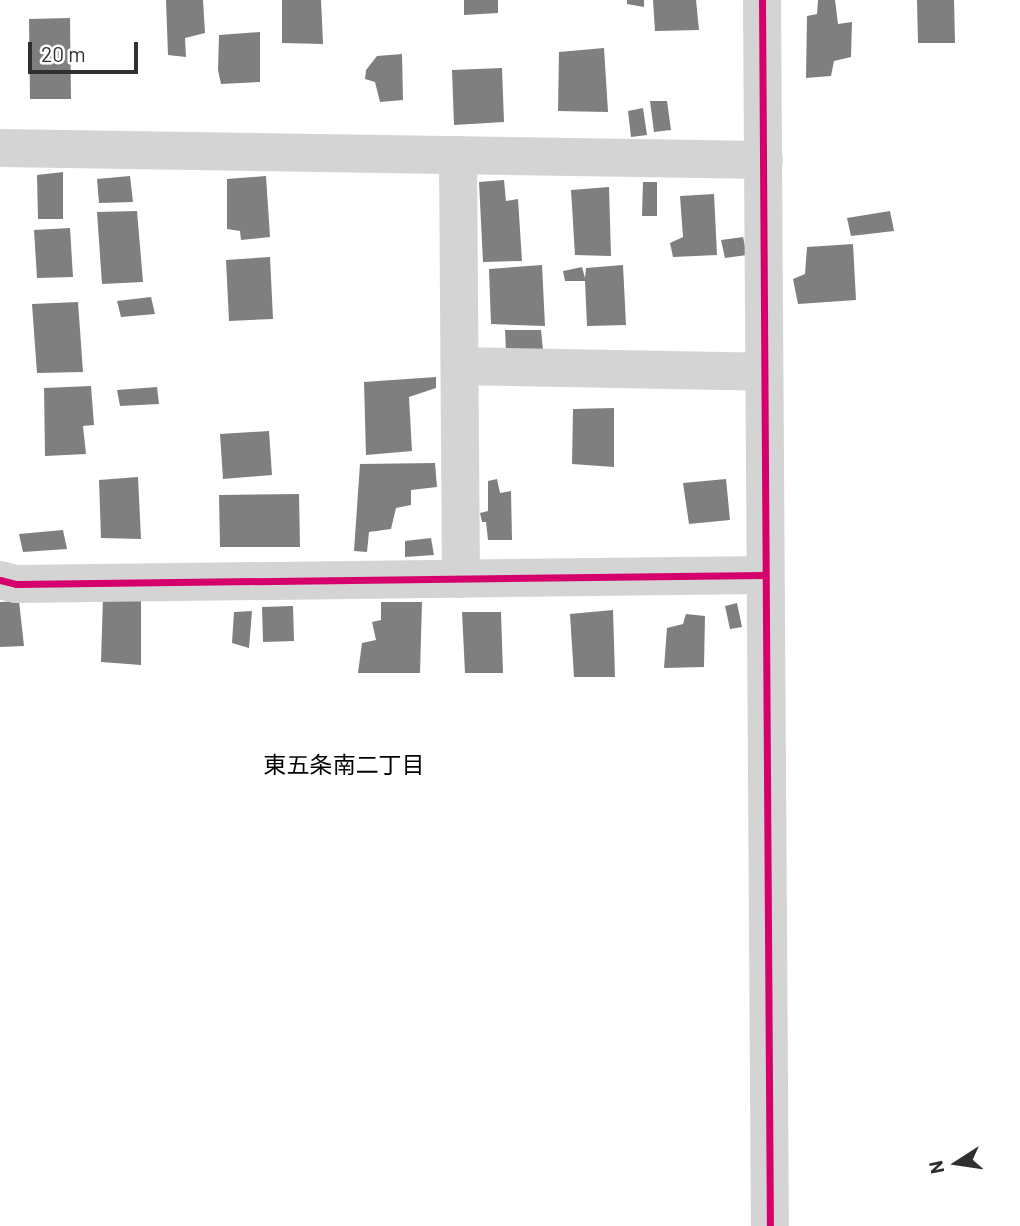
<!DOCTYPE html>
<meta charset="utf-8">
<style>
body{margin:0}
#map{position:relative;width:1020px;height:1226px;overflow:hidden;background:#fff;font-family:Barlow,"Noto Sans JP",sans-serif}
div>[style]{position:absolute}
.building>*{inset:0;background:#7f7f7f}
.minor>*{height:38px;margin:-19px;padding:0 19px;transform-origin:19px;border-radius:19px;background:#d4d4d4}
.cycleway>*{height:7px;margin:-3.5px;padding:0 3.5px;transform-origin:3.5px;border-radius:3.5px;background:#d6006c}
span{translate:-50% -50%;white-space:nowrap;text-align:center;line-height:1.15;-webkit-text-stroke:7px #fff;paint-order:stroke}
.neighbourhood-label{font-size:23px;color:#000}
.north{position:absolute;left:922px;top:1128px;width:70px;height:70px;-webkit-text-stroke:5px #fff;paint-order:stroke;rotate:258deg;font-size:19px;font-weight:700;line-height:28px;text-align:center;color:#2f2f2f}
.north::after{content:'';display:block;margin:auto;width:24px;height:32px;background:#2f2f2f;clip-path:polygon(50% 0,100% 100%,50% 72%,0 100%)}
.scale{position:absolute;left:28px;top:42px;width:110px;height:32px;box-sizing:border-box;border:4px solid #2f2f2f;border-top:0;padding-left:9px;font-size:21px;line-height:24px;white-space:nowrap;color:#2f2f2f;-webkit-text-stroke:5px #fff;paint-order:stroke}
</style>
<div id="map">
<div class="building">
<i style="clip-path:polygon(166px 0,203px 0,205px 33px,185px 38px,186px 57px,168px 55px)"></i>
<i style="clip-path:polygon(282px 0,321px 0,323px 44px,282px 43px)"></i>
<i style="clip-path:polygon(464px 0,498px 0,498px 13px,464px 15px)"></i>
<i style="clip-path:polygon(627px 0,644px 0,644px 7px,627px 4px)"></i>
<i style="clip-path:polygon(653px 0,696px 0,699px 30px,655px 31px)"></i>
<i style="clip-path:polygon(818px 0,835px 0,838px 24px,852px 22px,851px 57px,834px 61px,831px 76px,806px 78px,807px 16px,817px 14px)"></i>
<i style="clip-path:polygon(917px 0,954px 0,955px 43px,918px 43px)"></i>
<i style="clip-path:polygon(70px 18px,71px 99px,30px 99px,29px 19px)"></i>
<i style="clip-path:polygon(260px 32px,260px 82px,221px 84px,218px 70px,219px 35px)"></i>
<i style="clip-path:polygon(604px 48px,608px 112px,558px 111px,559px 52px)"></i>
<i style="clip-path:polygon(402px 54px,403px 100px,380px 102px,375px 82px,365px 79px,366px 70px,377px 56px)"></i>
<i style="clip-path:polygon(502px 68px,504px 122px,454px 125px,452px 70px)"></i>
<i style="clip-path:polygon(650px 101px,667px 101px,671px 130px,654px 132px)"></i>
<i style="clip-path:polygon(643px 108px,647px 135px,631px 137px,628px 111px)"></i>
<i style="clip-path:polygon(63px 172px,63px 219px,38px 219px,37px 175px)"></i>
<i style="clip-path:polygon(130px 176px,133px 202px,99px 203px,97px 179px)"></i>
<i style="clip-path:polygon(266px 176px,270px 237px,241px 240px,240px 231px,227px 229px,227px 179px)"></i>
<i style="clip-path:polygon(504px 180px,506px 201px,518px 199px,522px 261px,483px 262px,479px 182px)"></i>
<i style="clip-path:polygon(643px 182px,657px 182px,657px 216px,642px 216px)"></i>
<i style="clip-path:polygon(609px 187px,611px 256px,575px 255px,571px 190px)"></i>
<i style="clip-path:polygon(714px 194px,717px 255px,673px 257px,670px 243px,683px 237px,680px 196px)"></i>
<i style="clip-path:polygon(137px 211px,143px 282px,102px 284px,97px 212px)"></i>
<i style="clip-path:polygon(890px 211px,894px 231px,851px 236px,847px 218px)"></i>
<i style="clip-path:polygon(70px 228px,73px 277px,37px 278px,34px 230px)"></i>
<i style="clip-path:polygon(743px 237px,747px 255px,725px 258px,721px 240px)"></i>
<i style="clip-path:polygon(853px 244px,856px 300px,798px 304px,793px 279px,805px 274px,807px 247px)"></i>
<i style="clip-path:polygon(270px 257px,273px 319px,229px 321px,226px 260px)"></i>
<i style="clip-path:polygon(542px 265px,545px 326px,491px 324px,489px 269px)"></i>
<i style="clip-path:polygon(623px 265px,626px 325px,587px 326px,585px 281px,565px 281px,563px 271px,582px 267px,585px 278px,586px 268px)"></i>
<i style="clip-path:polygon(151px 297px,155px 314px,121px 317px,117px 301px)"></i>
<i style="clip-path:polygon(78px 302px,83px 372px,37px 373px,32px 304px)"></i>
<i style="clip-path:polygon(505px 330px,541px 330px,543px 350px,506px 351px)"></i>
<i style="clip-path:polygon(436px 377px,436px 388px,409px 397px,412px 451px,366px 455px,364px 382px)"></i>
<i style="clip-path:polygon(91px 386px,94px 425px,83px 426px,86px 454px,45px 456px,44px 388px)"></i>
<i style="clip-path:polygon(157px 387px,159px 404px,120px 406px,117px 390px)"></i>
<i style="clip-path:polygon(614px 408px,614px 467px,572px 464px,573px 409px)"></i>
<i style="clip-path:polygon(269px 431px,272px 475px,223px 479px,220px 434px)"></i>
<i style="clip-path:polygon(435px 463px,437px 487px,411px 490px,411px 505px,396px 508px,391px 529px,369px 532px,367px 552px,354px 551px,360px 464px)"></i>
<i style="clip-path:polygon(138px 477px,141px 539px,101px 538px,99px 480px)"></i>
<i style="clip-path:polygon(497px 479px,500px 493px,511px 491px,512px 540px,488px 540px,486px 522px,482px 522px,480px 513px,488px 511px,488px 481px)"></i>
<i style="clip-path:polygon(726px 479px,730px 520px,689px 524px,683px 483px)"></i>
<i style="clip-path:polygon(299px 494px,300px 547px,220px 547px,219px 495px)"></i>
<i style="clip-path:polygon(63px 530px,67px 549px,23px 552px,19px 534px)"></i>
<i style="clip-path:polygon(431px 538px,434px 555px,405px 557px,405px 541px)"></i>
<i style="clip-path:polygon(103px 597px,141px 597px,141px 665px,101px 662px)"></i>
<i style="clip-path:polygon(19px 601px,24px 646px,0 647px,0 602px)"></i>
<i style="clip-path:polygon(381px 602px,422px 602px,420px 673px,358px 673px,362px 643px,376px 640px,372px 622px,381px 620px)"></i>
<i style="clip-path:polygon(737px 603px,742px 627px,730px 629px,725px 606px)"></i>
<i style="clip-path:polygon(293px 606px,294px 641px,263px 642px,262px 607px)"></i>
<i style="clip-path:polygon(613px 610px,615px 677px,574px 677px,570px 614px)"></i>
<i style="clip-path:polygon(252px 611px,249px 648px,232px 643px,234px 612px)"></i>
<i style="clip-path:polygon(462px 612px,501px 612px,503px 673px,465px 673px)"></i>
<i style="clip-path:polygon(686px 614px,705px 616px,704px 667px,664px 668px,667px 628px,683px 624px)"></i>
</div>
<div class="minor">
<i style="left:762px;top:0;width:1226px;rotate:89.63deg"></i>
<i style="left:0;top:148px;width:764px;rotate:0.9deg"></i>
<i style="left:458px;top:155px;width:424px;rotate:89.6deg"></i>
<i style="left:460px;top:366px;width:304px;rotate:1.1deg"></i>
<i style="left:0;top:580px;width:16px;rotate:14deg"></i>
<i style="left:16px;top:584px;width:749px;rotate:-0.69deg"></i>
</div>
<div class="cycleway">
<i style="left:762px;top:0;width:1226px;rotate:89.63deg"></i>
<i style="left:0;top:580px;width:16px;rotate:14deg"></i>
<i style="left:16px;top:584px;width:749px;rotate:-0.69deg"></i>
</div>
<div class="neighbourhood-label">
<span style="left:344px;top:764px">東五条南二丁目</span>
</div>
<div class="north">N</div>
<div class="scale">20 m</div>
</div>
